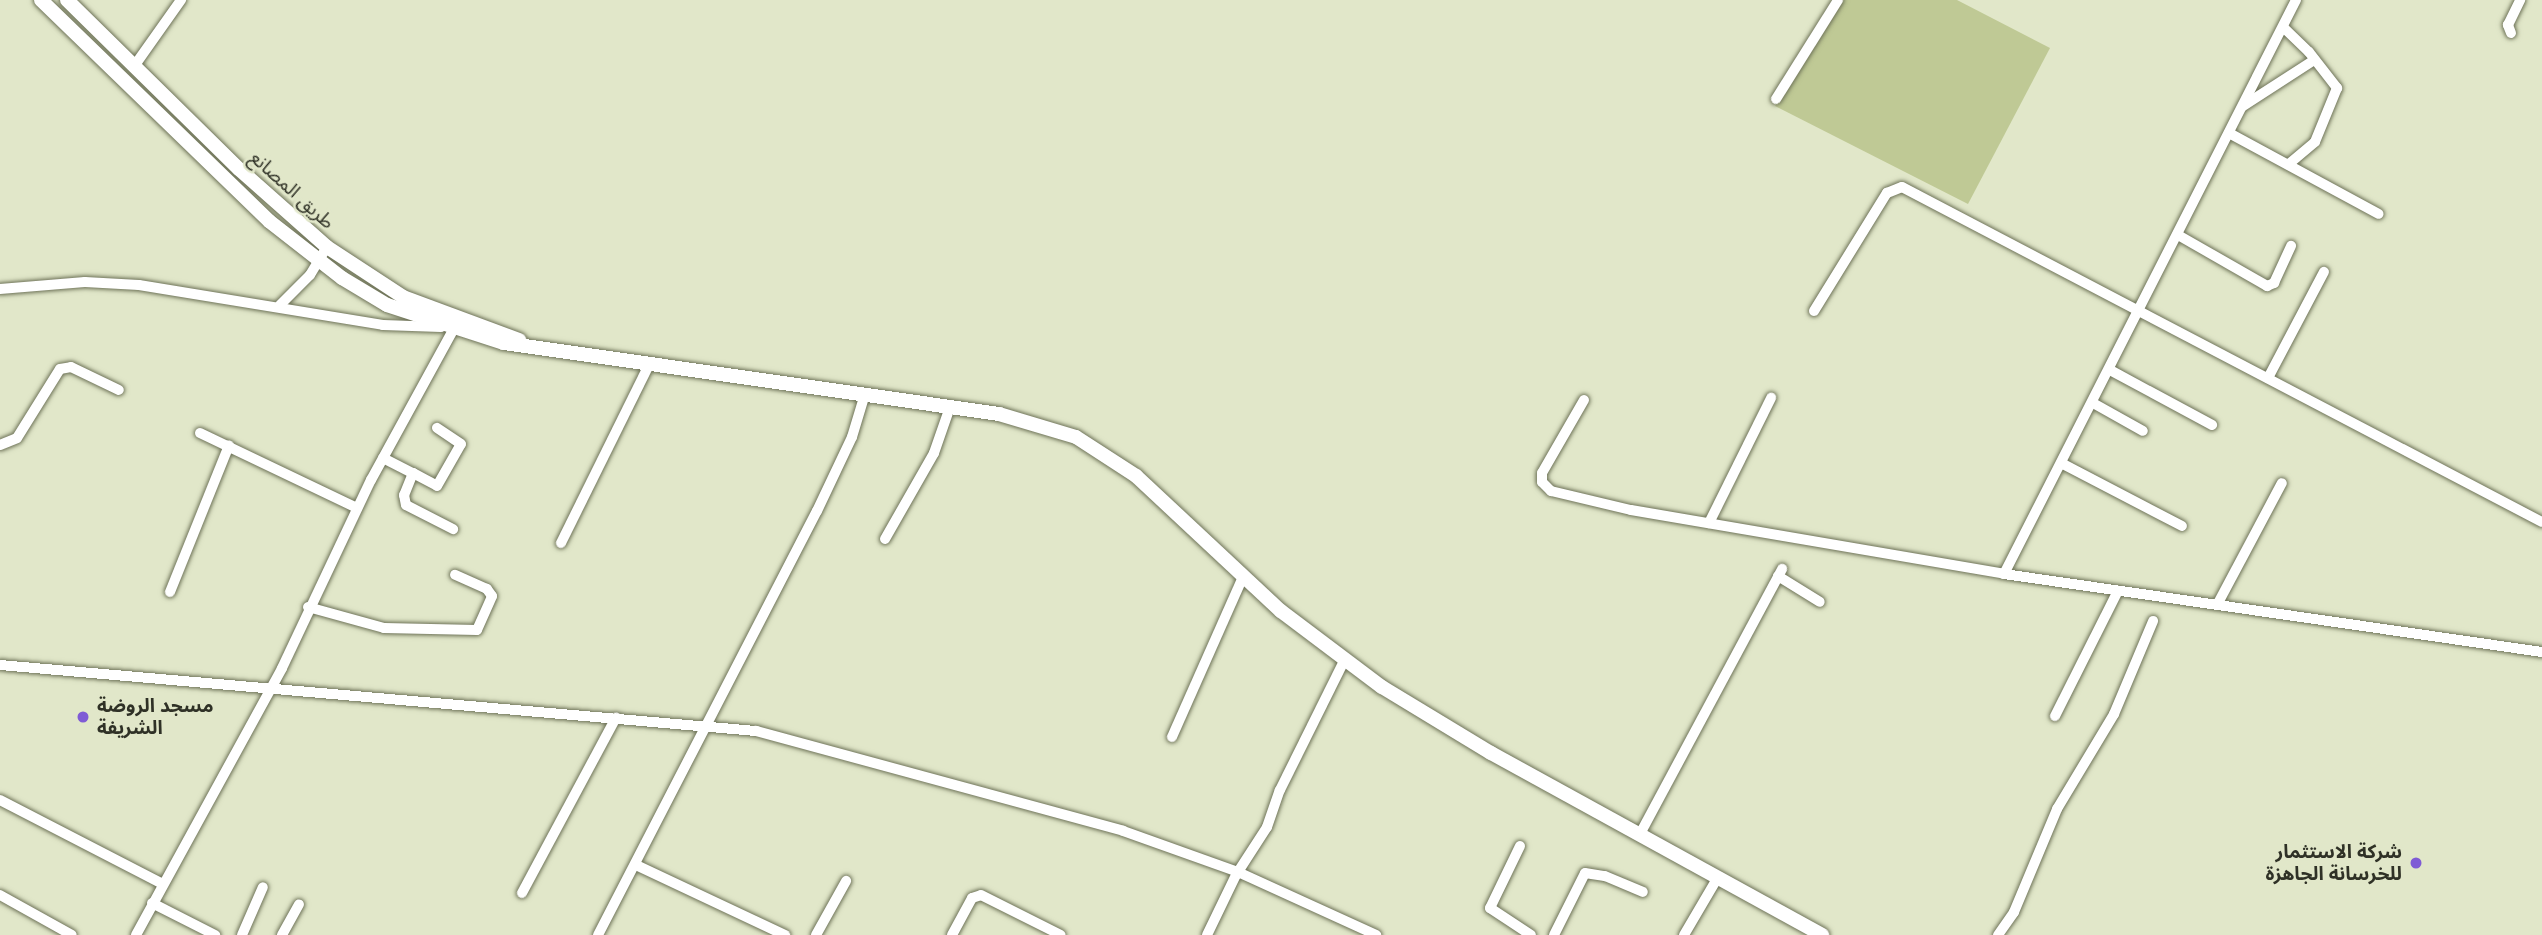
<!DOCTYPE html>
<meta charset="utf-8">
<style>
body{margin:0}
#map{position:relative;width:2542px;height:935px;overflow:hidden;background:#e1e7c9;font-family:"Libre Baskerville","Noto Sans Arabic",serif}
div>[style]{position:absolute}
.green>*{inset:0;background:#bfc995}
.roads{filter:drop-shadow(0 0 2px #6e7358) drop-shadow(0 0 2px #6e7358)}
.minor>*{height:10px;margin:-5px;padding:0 5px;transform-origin:5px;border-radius:5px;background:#fff}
.major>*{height:14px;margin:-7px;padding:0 7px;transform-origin:7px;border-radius:7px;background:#fff}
.dots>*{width:19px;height:19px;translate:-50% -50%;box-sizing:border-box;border:4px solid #e1e7c9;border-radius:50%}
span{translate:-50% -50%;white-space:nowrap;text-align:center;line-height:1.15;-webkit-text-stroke:5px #e1e7c9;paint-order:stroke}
.street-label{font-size:19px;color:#2f3126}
.poi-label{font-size:19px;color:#2f3126;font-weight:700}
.left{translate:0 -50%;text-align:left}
.right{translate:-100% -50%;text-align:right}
</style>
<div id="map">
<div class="green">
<i style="clip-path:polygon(1839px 0,1957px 0,2050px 48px,1968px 204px,1775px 106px)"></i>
</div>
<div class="roads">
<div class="minor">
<i style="left:2283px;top:27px;width:36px;rotate:44deg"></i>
<i style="left:2309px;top:52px;width:46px;rotate:52.1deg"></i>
<i style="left:2337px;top:88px;width:58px;rotate:112.2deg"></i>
<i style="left:2315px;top:142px;width:35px;rotate:140deg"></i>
<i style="left:2511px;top:33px;width:9px;rotate:-111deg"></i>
<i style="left:2508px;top:25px;width:28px;rotate:-64deg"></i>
<i style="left:135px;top:65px;width:80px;rotate:-54.7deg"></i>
<i style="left:1776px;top:99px;width:117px;rotate:-57.9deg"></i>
<i style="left:2243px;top:106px;width:85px;rotate:-32.9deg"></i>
<i style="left:2229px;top:133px;width:170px;rotate:28.4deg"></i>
<i style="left:2178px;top:235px;width:103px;rotate:29.8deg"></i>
<i style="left:2267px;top:286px;width:8px;rotate:-23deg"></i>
<i style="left:2274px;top:283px;width:41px;rotate:-65.3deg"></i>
<i style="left:0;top:289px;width:85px;rotate:-4.7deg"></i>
<i style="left:85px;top:282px;width:54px;rotate:3.2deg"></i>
<i style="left:139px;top:285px;width:247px;rotate:9.3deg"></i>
<i style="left:383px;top:325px;width:58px;rotate:2deg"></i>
<i style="left:280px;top:305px;width:42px;rotate:-45deg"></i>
<i style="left:310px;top:275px;width:33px;rotate:-59deg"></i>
<i style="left:1814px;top:311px;width:139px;rotate:-58.3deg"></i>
<i style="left:1887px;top:193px;width:16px;rotate:-22deg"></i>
<i style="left:1902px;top:187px;width:722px;rotate:27.63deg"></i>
<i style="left:2110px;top:370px;width:116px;rotate:28.3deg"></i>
<i style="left:2268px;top:378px;width:120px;rotate:-62.2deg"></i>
<i style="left:1584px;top:400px;width:84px;rotate:119.9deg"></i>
<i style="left:1542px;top:473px;width:9px;rotate:90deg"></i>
<i style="left:1542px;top:482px;width:13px;rotate:45deg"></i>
<i style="left:1551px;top:491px;width:82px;rotate:13.4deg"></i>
<i style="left:1631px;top:510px;width:378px;rotate:9.7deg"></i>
<i style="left:2004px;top:574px;width:544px;rotate:8.25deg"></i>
<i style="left:2093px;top:403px;width:57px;rotate:29.2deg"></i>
<i style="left:200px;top:433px;width:174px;rotate:25.5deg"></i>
<i style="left:0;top:445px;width:18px;rotate:-22deg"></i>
<i style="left:17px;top:438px;width:81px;rotate:-58.1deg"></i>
<i style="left:60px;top:369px;width:11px;rotate:-10deg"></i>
<i style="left:71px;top:367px;width:53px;rotate:25.6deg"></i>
<i style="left:383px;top:458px;width:34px;rotate:27deg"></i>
<i style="left:413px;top:473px;width:24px;rotate:112deg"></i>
<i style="left:404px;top:495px;width:10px;rotate:79deg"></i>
<i style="left:406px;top:505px;width:53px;rotate:27.1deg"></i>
<i style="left:2063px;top:464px;width:134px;rotate:27.5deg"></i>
<i style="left:413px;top:473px;width:27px;rotate:28deg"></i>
<i style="left:437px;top:486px;width:48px;rotate:-60.3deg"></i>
<i style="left:461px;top:444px;width:29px;rotate:-146deg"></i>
<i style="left:1709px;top:523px;width:140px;rotate:-63.6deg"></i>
<i style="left:885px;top:539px;width:99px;rotate:-60.3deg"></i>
<i style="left:934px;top:453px;width:49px;rotate:-70.8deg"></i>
<i style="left:561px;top:543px;width:201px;rotate:-63.7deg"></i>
<i style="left:2004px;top:574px;width:644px;rotate:-63.04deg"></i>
<i style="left:1778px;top:576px;width:49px;rotate:31.8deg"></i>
<i style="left:170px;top:592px;width:158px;rotate:-68.1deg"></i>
<i style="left:2217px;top:605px;width:138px;rotate:-62deg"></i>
<i style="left:308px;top:607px;width:79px;rotate:15.4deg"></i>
<i style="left:384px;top:628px;width:93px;rotate:1.2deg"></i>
<i style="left:477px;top:630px;width:37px;rotate:-66deg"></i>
<i style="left:492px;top:596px;width:9px;rotate:-126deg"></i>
<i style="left:487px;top:589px;width:35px;rotate:-156deg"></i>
<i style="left:0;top:665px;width:759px;rotate:4.99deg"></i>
<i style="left:756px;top:731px;width:380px;rotate:15.2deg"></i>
<i style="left:1123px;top:831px;width:122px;rotate:19.6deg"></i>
<i style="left:1238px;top:872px;width:152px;rotate:24.5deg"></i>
<i style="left:2055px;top:716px;width:140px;rotate:-63.3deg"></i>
<i style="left:1172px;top:737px;width:175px;rotate:-66.1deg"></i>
<i style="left:0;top:800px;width:181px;rotate:27.3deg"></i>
<i style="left:1640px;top:834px;width:301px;rotate:-61.8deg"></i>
<i style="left:1520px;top:846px;width:69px;rotate:115.8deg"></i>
<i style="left:1490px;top:908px;width:49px;rotate:33.4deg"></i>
<i style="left:636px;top:865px;width:165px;rotate:25.2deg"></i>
<i style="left:522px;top:893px;width:199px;rotate:-61.8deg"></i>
<i style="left:0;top:895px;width:82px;rotate:29.1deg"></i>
<i style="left:152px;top:903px;width:71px;rotate:26.9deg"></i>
<i style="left:136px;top:935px;width:304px;rotate:-61.3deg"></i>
<i style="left:282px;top:668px;width:208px;rotate:-64.7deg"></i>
<i style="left:371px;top:480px;width:171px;rotate:-61.3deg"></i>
<i style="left:242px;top:935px;width:52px;rotate:-66.4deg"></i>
<i style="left:282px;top:935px;width:35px;rotate:-61deg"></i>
<i style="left:598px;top:935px;width:477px;rotate:-62.7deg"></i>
<i style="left:817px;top:511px;width:82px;rotate:-64.7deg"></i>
<i style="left:852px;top:437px;width:45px;rotate:-73.2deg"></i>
<i style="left:816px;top:935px;width:62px;rotate:-60.9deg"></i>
<i style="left:952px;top:935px;width:42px;rotate:-61.6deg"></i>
<i style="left:972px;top:898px;width:9px;rotate:-18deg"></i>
<i style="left:981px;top:895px;width:89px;rotate:26.6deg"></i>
<i style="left:1207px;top:935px;width:67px;rotate:-64.2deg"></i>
<i style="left:1236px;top:875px;width:57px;rotate:-57.1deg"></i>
<i style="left:1267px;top:827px;width:39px;rotate:-71deg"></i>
<i style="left:1280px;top:790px;width:144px;rotate:-63.6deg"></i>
<i style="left:1554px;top:935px;width:69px;rotate:-63.4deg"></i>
<i style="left:1585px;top:873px;width:20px;rotate:9deg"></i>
<i style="left:1605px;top:876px;width:41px;rotate:22.8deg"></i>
<i style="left:1684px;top:935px;width:67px;rotate:-59.6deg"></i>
<i style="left:1998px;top:935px;width:28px;rotate:-55deg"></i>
<i style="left:2014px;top:912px;width:112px;rotate:-67.3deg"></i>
<i style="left:2057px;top:809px;width:111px;rotate:-59deg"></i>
<i style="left:2114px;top:714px;width:101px;rotate:-67.2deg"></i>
</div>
<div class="major">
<i style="left:41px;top:0;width:318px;rotate:44.1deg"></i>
<i style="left:269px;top:221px;width:93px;rotate:38deg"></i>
<i style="left:342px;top:278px;width:52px;rotate:31deg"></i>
<i style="left:387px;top:305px;width:123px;rotate:18deg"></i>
<i style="left:504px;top:343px;width:500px;rotate:8.16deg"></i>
<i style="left:999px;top:414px;width:80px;rotate:16.6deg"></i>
<i style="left:1076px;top:437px;width:72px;rotate:33deg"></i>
<i style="left:1136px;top:476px;width:198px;rotate:43deg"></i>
<i style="left:1281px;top:611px;width:126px;rotate:37deg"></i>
<i style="left:1382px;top:687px;width:127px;rotate:31.2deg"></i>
<i style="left:1491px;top:753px;width:378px;rotate:28.8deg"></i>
<i style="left:67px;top:0;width:241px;rotate:44.5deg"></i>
<i style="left:239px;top:169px;width:118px;rotate:41.6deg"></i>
<i style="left:327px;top:247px;width:91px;rotate:33.3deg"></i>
<i style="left:403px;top:297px;width:124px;rotate:20.3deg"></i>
</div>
</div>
<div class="dots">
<i style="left:83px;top:717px;background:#7f5bd5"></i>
<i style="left:2416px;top:863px;background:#7f5bd5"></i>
</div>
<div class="street-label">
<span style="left:292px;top:190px;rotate:42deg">طريق المصانع</span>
</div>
<div class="poi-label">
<span class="left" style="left:97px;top:717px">مسجد الروضة<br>الشريفة</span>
<span class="right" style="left:2402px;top:863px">شركة الاستثمار<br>للخرسانة الجاهزة</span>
</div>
</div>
